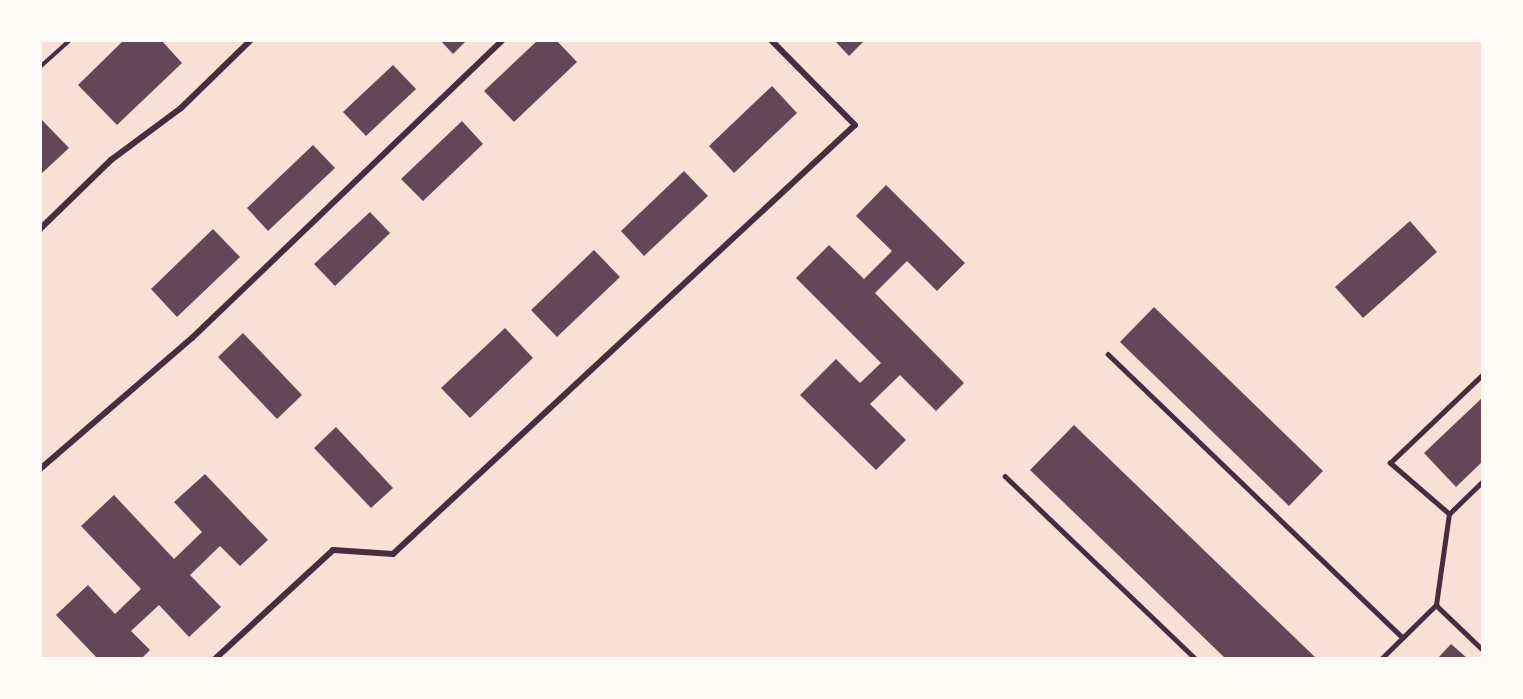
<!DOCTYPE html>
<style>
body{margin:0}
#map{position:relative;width:1523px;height:699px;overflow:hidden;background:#f7e1d7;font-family:"Work Sans",sans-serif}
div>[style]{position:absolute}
.building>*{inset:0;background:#644757}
.path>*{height:4px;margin:-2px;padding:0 2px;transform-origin:2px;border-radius:2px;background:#4a2c40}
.service>*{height:4.5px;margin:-2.25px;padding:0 2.25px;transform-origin:2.25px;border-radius:2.25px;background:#4a2c40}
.minor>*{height:6px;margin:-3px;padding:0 3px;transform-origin:3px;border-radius:3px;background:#4a2c40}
span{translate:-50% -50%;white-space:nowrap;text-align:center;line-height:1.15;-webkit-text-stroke:4.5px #fffaf5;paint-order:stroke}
.frame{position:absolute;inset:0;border:42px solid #fffaf5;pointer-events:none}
</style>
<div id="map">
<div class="building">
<i style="clip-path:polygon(124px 40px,161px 40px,182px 63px,117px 125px,78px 85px)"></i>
<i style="clip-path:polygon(440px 40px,467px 40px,453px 54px)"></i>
<i style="clip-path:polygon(538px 40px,556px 40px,577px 62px,514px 122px,484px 91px)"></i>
<i style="clip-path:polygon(834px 40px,865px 40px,849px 56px)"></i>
<i style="clip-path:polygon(393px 65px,416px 89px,366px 136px,343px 112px)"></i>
<i style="clip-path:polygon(772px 86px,797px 113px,734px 173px,709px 146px)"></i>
<i style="clip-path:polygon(40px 118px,69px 148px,40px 175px)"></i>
<i style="clip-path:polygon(462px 121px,483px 144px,423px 201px,401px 179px)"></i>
<i style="clip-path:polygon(313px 145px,335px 168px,268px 231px,247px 208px)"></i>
<i style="clip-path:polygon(684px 171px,708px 196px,644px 256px,621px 231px)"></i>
<i style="clip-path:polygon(886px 185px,965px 263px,937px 291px,907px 261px,875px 293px,964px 383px,936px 411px,900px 375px,870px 404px,906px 440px,876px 470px,800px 395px,836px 359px,860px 383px,881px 363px,796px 278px,829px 245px,864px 279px,892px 251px,856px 216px)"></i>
<i style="clip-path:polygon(370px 212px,390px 233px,335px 286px,314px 264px)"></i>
<i style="clip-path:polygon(1410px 221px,1437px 252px,1363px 318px,1335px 287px)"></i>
<i style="clip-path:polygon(213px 229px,240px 257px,177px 317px,151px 289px)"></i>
<i style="clip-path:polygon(594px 250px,620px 277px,557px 337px,531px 310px)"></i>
<i style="clip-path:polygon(1154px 307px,1323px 471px,1289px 506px,1120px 342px)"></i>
<i style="clip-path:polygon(505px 328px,533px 358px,470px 418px,441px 388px)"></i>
<i style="clip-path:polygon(243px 333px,302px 395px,277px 419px,218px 357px)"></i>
<i style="clip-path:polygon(1482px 398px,1482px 462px,1456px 487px,1424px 453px)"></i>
<i style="clip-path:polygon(1074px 425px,1316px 658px,1225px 658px,1030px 470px)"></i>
<i style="clip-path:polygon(336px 427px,393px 488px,371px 508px,314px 448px)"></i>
<i style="clip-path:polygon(205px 474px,268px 540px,240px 566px,220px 546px,190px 575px,221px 607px,189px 637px,159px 605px,131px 631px,150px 650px,142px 658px,97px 658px,56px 615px,88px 585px,115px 614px,141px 589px,81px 526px,114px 495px,174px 559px,202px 532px,174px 502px)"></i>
<i style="clip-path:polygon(1451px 644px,1467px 658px,1438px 658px)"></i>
</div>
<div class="path">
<i style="left:40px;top:67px;width:40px;rotate:-42deg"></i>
</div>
<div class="service">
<i style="left:1108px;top:354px;width:409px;rotate:43.9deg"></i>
<i style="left:1005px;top:476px;width:263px;rotate:43.8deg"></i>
<i style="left:1449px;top:514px;width:78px;rotate:-139.2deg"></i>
<i style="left:1390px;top:463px;width:127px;rotate:-43.7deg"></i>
<i style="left:1436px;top:605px;width:92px;rotate:-81.9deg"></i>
<i style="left:1449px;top:514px;width:46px;rotate:-44.1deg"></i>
<i style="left:1382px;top:658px;width:76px;rotate:-44.5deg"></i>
<i style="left:1436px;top:605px;width:64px;rotate:43.7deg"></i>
</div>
<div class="minor">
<i style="left:40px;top:229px;width:99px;rotate:-44.2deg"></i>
<i style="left:111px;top:160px;width:87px;rotate:-36.6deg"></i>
<i style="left:181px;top:108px;width:98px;rotate:-44.2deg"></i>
<i style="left:40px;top:469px;width:201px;rotate:-40.8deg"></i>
<i style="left:192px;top:338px;width:431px;rotate:-43.8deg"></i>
<i style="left:216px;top:658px;width:159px;rotate:-42.7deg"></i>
<i style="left:333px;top:550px;width:60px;rotate:3.8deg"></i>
<i style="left:393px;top:554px;width:630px;rotate:-42.88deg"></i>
<i style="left:855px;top:125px;width:120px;rotate:-134.7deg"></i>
</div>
<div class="frame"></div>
</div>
